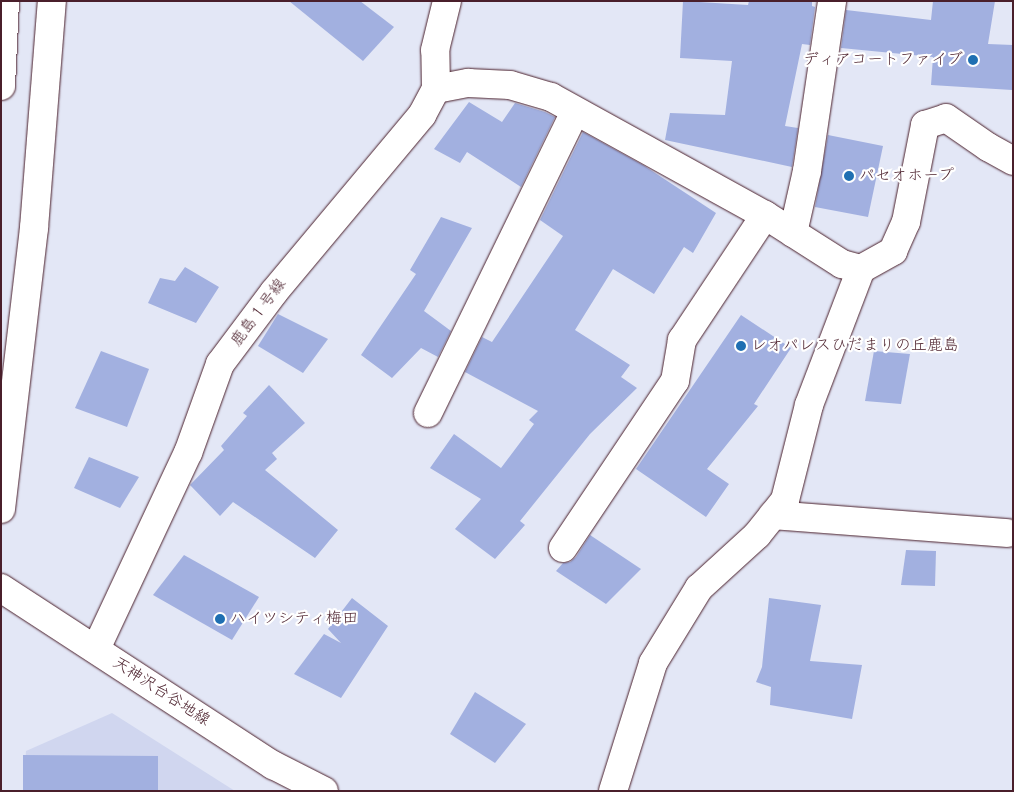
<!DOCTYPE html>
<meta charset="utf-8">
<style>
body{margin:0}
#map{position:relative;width:1014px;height:792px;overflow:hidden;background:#e3e7f6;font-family:Kalam,"Klee One",sans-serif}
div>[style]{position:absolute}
.built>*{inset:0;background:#d0d6ef}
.building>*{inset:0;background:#a2b0e0}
.roads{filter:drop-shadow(0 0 1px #4a1f2b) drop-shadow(0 0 1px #4a1f2b)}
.minor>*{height:28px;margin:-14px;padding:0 14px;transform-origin:14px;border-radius:14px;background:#fff}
.dots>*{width:14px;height:14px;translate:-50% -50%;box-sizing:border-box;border:2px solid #fff;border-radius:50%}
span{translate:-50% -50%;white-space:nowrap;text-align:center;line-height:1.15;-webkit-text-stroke:4.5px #fff;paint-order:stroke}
.poi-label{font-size:16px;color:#4a1f2b}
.right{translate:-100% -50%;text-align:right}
.left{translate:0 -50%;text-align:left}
.street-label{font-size:16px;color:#4a1f2b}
.frame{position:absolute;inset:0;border:2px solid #4a1f2b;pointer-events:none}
</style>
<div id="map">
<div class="built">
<i style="clip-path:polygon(112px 713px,235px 791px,23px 791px,26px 751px)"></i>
</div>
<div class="building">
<i style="clip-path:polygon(289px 1px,360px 1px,394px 27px,363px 61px)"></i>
<i style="clip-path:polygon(683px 1px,748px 5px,749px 1px,812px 1px,812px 6px,815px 7px,810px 45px,802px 44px,785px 126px,798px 128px,792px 167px,665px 140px,670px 113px,725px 115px,732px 61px,680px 58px)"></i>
<i style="clip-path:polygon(933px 1px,995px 1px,988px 44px,1013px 45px,1012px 90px,931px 85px,933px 57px,841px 48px,846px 10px,931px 20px)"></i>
<i style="clip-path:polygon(469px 102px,502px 122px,515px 103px,545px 112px,555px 117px,521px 187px,467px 152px,460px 163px,434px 149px)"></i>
<i style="clip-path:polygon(583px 132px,643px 165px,716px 213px,693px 253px,684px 247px,654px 294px,613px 269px,575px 330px,630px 365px,621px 377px,637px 388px,590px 434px,520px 521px,525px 525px,495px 559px,455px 529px,481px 499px,430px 468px,454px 434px,501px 468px,534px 424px,529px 420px,538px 411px,465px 372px,482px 337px,492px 342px,563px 236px,540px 220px)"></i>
<i style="clip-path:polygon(828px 135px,883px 146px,868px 217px,815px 207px)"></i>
<i style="clip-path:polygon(441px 217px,472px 228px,424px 311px,451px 331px,438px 357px,421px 348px,392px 378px,361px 355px,416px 274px,410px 270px)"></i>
<i style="clip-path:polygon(185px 267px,219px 287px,196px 323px,148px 303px,160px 278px,175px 281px)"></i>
<i style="clip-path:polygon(278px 314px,328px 339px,303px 373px,258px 346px)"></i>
<i style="clip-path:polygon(741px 315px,791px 348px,754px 404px,758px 406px,707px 469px,729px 484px,706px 517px,636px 469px)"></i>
<i style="clip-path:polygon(101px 351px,149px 369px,127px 427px,75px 408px)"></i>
<i style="clip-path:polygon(874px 351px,910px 354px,901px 404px,865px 401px)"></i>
<i style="clip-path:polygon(269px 385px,305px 423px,272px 453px,277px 459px,265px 470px,338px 530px,315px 558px,233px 502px,220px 516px,190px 485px,224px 450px,221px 446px,247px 416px,243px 413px)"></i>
<i style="clip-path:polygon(89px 457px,139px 477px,120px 508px,74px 488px)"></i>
<i style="clip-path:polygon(590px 535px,641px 569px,606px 604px,556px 571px,563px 563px,570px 562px,576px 557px)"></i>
<i style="clip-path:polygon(906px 550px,936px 551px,935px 586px,901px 585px)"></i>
<i style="clip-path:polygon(184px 555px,259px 597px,232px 640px,153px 595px)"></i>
<i style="clip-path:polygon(352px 598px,388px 626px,341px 698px,294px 674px,324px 634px,341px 643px,328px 629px)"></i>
<i style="clip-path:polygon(769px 598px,821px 605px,810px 661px,862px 665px,852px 719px,770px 705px,771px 687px,756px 682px,762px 667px)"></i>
<i style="clip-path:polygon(475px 692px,526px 724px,495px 763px,450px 734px)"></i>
<i style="clip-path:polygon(23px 755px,158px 756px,158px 791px,23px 791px)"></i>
</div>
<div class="roads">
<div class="minor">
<i style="left:1px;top:86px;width:85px;rotate:-87.3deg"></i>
<i style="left:436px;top:89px;width:33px;rotate:-11deg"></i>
<i style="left:468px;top:83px;width:42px;rotate:2.7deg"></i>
<i style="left:510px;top:85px;width:43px;rotate:16.3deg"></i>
<i style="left:551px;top:97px;width:244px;rotate:28.9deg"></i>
<i style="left:765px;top:215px;width:91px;rotate:32.5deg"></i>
<i style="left:842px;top:264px;width:20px;rotate:15deg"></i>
<i style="left:861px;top:269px;width:37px;rotate:-29deg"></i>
<i style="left:893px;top:251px;width:32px;rotate:-66deg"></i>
<i style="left:906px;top:222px;width:99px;rotate:-78.9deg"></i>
<i style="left:925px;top:125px;width:22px;rotate:-18deg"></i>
<i style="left:946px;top:118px;width:51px;rotate:34.6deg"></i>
<i style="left:988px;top:147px;width:29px;rotate:29deg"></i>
<i style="left:793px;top:233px;width:64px;rotate:-77.3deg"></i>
<i style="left:807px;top:171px;width:172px;rotate:-81.6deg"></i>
<i style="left:428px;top:413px;width:335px;rotate:-64deg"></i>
<i style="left:1px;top:509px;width:283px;rotate:-83.3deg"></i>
<i style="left:34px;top:228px;width:228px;rotate:-85.5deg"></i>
<i style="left:773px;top:515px;width:235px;rotate:4.4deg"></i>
<i style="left:563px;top:548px;width:201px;rotate:-56.2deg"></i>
<i style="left:675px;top:381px;width:42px;rotate:-80.3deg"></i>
<i style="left:682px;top:340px;width:150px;rotate:-56.4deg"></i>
<i style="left:1px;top:588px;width:325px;rotate:33.1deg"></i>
<i style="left:273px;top:765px;width:57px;rotate:27deg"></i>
<i style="left:96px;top:649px;width:217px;rotate:-64.9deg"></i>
<i style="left:188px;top:453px;width:95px;rotate:-70.2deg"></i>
<i style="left:220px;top:364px;width:90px;rotate:-53.1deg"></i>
<i style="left:274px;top:292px;width:231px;rotate:-50.1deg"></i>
<i style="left:422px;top:115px;width:30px;rotate:-62deg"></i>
<i style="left:436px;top:89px;width:39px;rotate:-91deg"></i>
<i style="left:435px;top:50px;width:50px;rotate:-76.2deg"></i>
<i style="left:613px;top:791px;width:134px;rotate:-72.6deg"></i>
<i style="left:653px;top:663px;width:88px;rotate:-58.5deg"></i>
<i style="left:699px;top:588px;width:79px;rotate:-42.4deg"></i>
<i style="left:757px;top:535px;width:45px;rotate:-51.3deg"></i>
<i style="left:785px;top:500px;width:98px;rotate:-75.8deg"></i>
<i style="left:809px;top:405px;width:146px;rotate:-69.1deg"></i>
</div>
</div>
<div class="dots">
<i style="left:973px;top:60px;background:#1f6fb2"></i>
<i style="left:849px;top:176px;background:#1f6fb2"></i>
<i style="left:741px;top:346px;background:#1f6fb2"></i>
<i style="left:220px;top:619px;background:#1f6fb2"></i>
</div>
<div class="poi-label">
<span class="right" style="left:963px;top:60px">ディアコートファイブ</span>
<span class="left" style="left:859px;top:176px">パセオホープ</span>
<span class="left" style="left:751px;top:346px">レオパレスひだまりの丘鹿島</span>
<span class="left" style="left:230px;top:619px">ハイツシティ梅田</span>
</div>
<div class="street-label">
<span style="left:259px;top:313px;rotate:-53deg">鹿島１号線</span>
<span style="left:161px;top:692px;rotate:33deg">天神沢台谷地線</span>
</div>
<div class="frame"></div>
</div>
